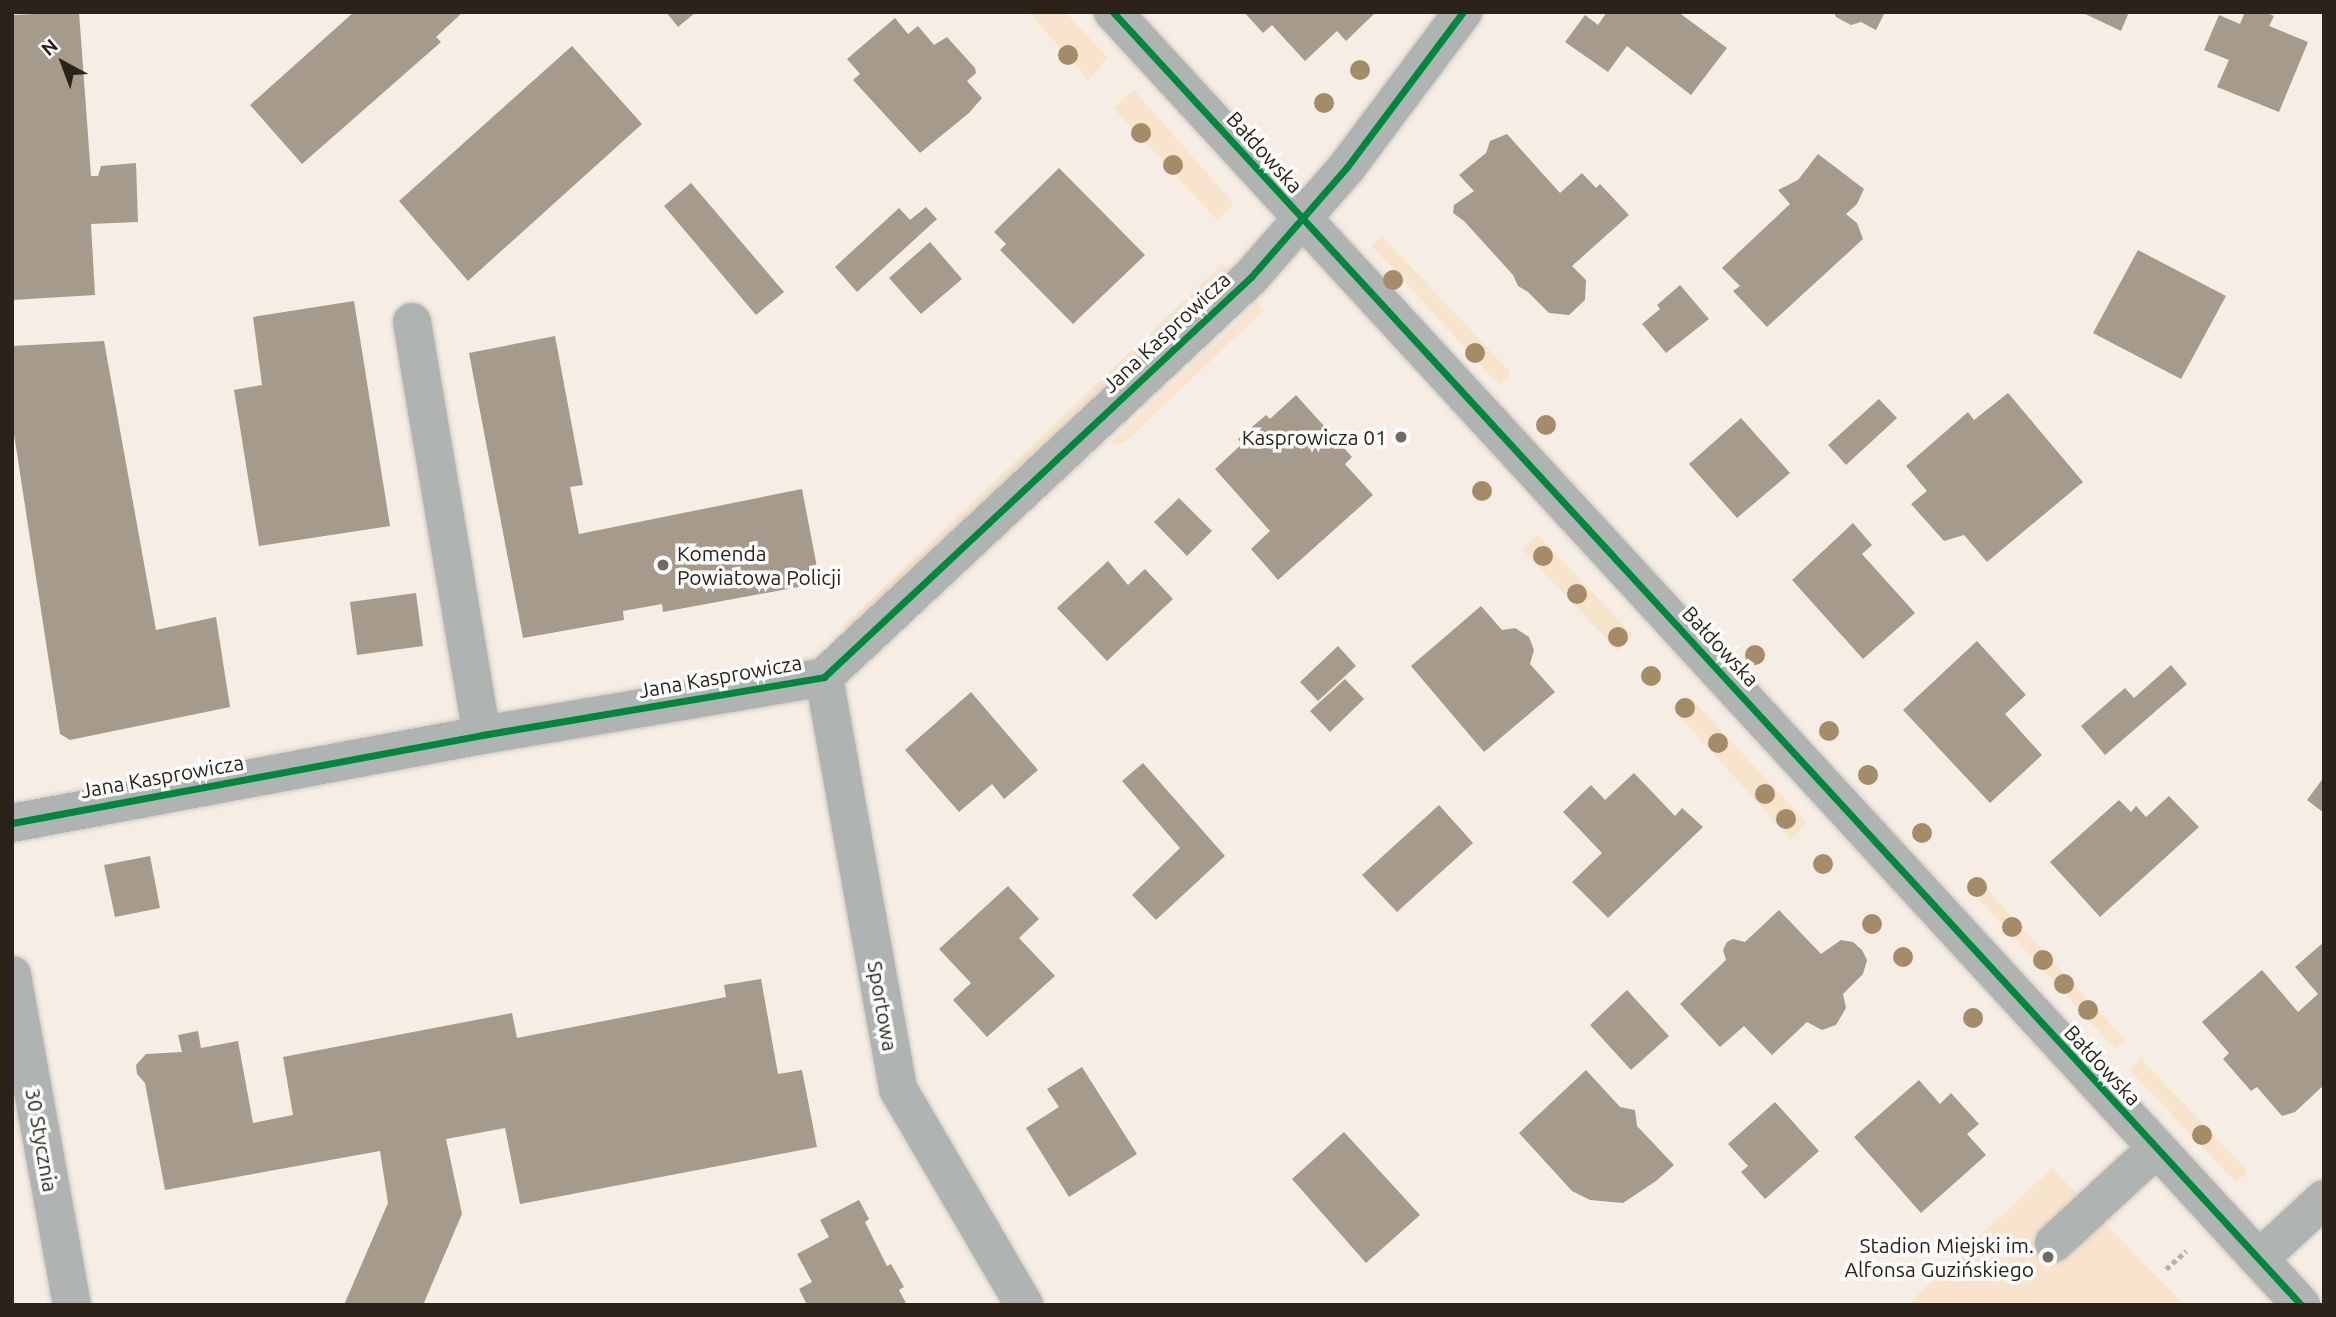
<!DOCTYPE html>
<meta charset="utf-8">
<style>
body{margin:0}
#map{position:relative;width:2336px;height:1317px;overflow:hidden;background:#f6eee5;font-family:Ubuntu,sans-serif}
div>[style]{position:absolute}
.green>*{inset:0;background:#f8e4cd}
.building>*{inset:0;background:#a69a8c}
.path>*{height:4.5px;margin-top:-2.25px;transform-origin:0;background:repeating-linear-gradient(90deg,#b2b2ae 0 5px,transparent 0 8.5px)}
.roads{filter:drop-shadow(0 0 2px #d0c9c2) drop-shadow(0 0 2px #d0c9c2)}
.minor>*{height:38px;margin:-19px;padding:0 19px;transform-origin:19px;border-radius:19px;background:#afb3b1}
.cycleway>*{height:7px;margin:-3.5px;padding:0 3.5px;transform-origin:3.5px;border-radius:3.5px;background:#00873e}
.trees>*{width:20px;height:20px;margin:-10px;border-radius:50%;background:#a48c68}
.dots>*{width:19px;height:19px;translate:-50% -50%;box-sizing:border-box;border:4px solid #fff;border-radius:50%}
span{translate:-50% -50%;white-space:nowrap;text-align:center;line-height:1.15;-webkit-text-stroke:7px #fff;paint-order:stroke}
.street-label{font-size:21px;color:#2b2319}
.poi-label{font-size:21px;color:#2b2319}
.right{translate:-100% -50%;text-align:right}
.left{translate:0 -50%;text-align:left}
.frame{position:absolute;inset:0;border:14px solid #2b2319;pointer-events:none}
.north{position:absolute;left:28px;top:28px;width:70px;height:70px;-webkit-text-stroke:5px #fff;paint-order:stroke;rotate:319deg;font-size:19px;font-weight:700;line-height:28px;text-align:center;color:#2b2319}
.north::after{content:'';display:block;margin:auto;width:24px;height:32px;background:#2b2319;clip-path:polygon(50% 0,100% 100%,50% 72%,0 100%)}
</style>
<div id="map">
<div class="green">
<i style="clip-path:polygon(1029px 12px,1065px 12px,1108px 58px,1088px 80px)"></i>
<i style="clip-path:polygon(1134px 90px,1234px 204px,1217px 220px,1113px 108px)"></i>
<i style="clip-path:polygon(1382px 236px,1511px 373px,1500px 386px,1371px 245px)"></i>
<i style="clip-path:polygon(1222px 264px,1227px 270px,845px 638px,844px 625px)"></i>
<i style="clip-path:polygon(1257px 303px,1264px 310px,1124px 443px,1111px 443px)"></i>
<i style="clip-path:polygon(1538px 535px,1634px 636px,1618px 651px,1522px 549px)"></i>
<i style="clip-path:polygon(1688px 695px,1807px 823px,1791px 840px,1672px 708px)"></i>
<i style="clip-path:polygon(1987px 889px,2125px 1040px,2115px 1049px,1978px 898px)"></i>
<i style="clip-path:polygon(2141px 1059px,2248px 1171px,2236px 1183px,2130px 1070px)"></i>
<i style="clip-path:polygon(2052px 1168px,2184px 1305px,1907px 1305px)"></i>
</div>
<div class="building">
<i style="clip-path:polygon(79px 12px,91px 176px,98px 176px,101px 166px,136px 163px,138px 222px,91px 224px,95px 295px,12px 300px,12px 15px)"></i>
<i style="clip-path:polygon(354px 12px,463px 12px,436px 37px,441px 42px,302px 164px,250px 105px)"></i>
<i style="clip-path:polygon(666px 12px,696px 12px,678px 27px)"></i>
<i style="clip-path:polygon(1244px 12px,1376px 12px,1346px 41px,1337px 31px,1305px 61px,1272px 25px,1263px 33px)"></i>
<i style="clip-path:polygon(1607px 12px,1678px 12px,1727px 48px,1691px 95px,1627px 46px,1608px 72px,1565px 42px,1585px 15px,1598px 25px)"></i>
<i style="clip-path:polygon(1834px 12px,1885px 12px,1876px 30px,1861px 22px,1851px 25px,1836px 17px)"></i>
<i style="clip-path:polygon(2081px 12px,2129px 12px,2121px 31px)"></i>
<i style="clip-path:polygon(2245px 12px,2265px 12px,2274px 16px,2269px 26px,2308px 42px,2279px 112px,2217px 87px,2229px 60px,2204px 50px,2219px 15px,2240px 24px)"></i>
<i style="clip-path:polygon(895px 18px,908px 34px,918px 26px,934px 45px,947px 37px,975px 68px,976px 73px,967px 81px,982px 98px,969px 113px,920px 153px,853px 80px,860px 74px,847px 59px)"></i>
<i style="clip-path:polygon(572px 46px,642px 124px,468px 281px,399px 201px)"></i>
<i style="clip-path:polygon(1507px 134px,1560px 193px,1582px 173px,1596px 188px,1600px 184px,1629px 215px,1572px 266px,1586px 280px,1585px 300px,1569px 315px,1549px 313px,1528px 292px,1518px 286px,1513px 275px,1464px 221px,1453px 213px,1454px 205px,1474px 191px,1459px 175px,1486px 153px,1490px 141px)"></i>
<i style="clip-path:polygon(1818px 154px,1864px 189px,1857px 204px,1846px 214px,1857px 223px,1863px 239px,1767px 327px,1733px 291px,1740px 286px,1722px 268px,1790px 204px,1778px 190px,1798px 180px)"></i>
<i style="clip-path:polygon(1059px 168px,1145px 255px,1073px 324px,1000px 250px,1006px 244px,994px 232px)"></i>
<i style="clip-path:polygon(691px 183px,784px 292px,756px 315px,664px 206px)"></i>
<i style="clip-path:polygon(926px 207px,937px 219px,857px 292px,835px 267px,899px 208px,910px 220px)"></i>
<i style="clip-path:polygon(930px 242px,962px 279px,921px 314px,889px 278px)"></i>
<i style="clip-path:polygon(2138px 250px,2226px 296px,2181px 379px,2093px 333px)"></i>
<i style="clip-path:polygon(1680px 285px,1709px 319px,1666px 353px,1642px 324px,1660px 309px,1657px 305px)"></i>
<i style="clip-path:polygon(354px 301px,390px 526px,259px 546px,234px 390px,262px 385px,253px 317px)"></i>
<i style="clip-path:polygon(555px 336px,583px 485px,570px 487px,579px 534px,802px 489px,820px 583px,663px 612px,662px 604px,623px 611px,624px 620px,523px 638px,469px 353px)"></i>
<i style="clip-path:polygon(104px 341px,156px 630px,216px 617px,230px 707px,70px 740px,60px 734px,12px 421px,12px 346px)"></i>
<i style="clip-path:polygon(2008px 393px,2083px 482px,1987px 562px,1964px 535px,1944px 541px,1911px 504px,1927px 491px,1906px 466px,1968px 412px,1974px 420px)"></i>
<i style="clip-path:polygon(1296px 395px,1352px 457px,1345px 464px,1373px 495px,1278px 580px,1251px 549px,1270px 531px,1215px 469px,1242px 444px,1238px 439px,1266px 415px,1270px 419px)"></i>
<i style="clip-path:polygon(1879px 399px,1897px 418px,1846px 465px,1828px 445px)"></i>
<i style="clip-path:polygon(1741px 418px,1790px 473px,1737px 518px,1689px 464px)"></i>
<i style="clip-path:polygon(1179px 498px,1212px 531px,1187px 556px,1154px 522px)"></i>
<i style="clip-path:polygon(1853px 523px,1872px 545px,1862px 554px,1915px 613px,1863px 659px,1792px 580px)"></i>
<i style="clip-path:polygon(1108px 561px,1128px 585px,1145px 569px,1173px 599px,1107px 661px,1057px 608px)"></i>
<i style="clip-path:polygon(416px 593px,423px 646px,357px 655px,350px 602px)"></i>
<i style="clip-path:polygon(1481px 606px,1502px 630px,1515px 628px,1529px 637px,1534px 650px,1530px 664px,1555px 692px,1484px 752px,1411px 666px)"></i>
<i style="clip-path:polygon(1977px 641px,2026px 695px,2005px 714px,2042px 755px,1990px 803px,1903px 710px)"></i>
<i style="clip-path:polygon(1338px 646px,1356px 666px,1318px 701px,1300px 682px)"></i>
<i style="clip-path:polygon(2171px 665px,2187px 684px,2105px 755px,2081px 726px,2125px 688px,2134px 698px)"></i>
<i style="clip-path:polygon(1345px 679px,1364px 699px,1330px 732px,1310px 711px)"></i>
<i style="clip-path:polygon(971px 692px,1038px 770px,1004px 799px,992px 784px,959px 812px,905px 750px)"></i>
<i style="clip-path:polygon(1143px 763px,1225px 856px,1156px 920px,1132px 895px,1180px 848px,1122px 781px)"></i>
<i style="clip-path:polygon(1634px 773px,1675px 816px,1682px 808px,1703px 827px,1608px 918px,1572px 882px,1602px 853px,1563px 812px,1591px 785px,1605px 800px)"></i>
<i style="clip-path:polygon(2324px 777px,2324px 813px,2307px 800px)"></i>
<i style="clip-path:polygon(2169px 796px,2199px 827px,2100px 917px,2050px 862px,2119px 800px,2131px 812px,2136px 806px,2146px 817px)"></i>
<i style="clip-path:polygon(1439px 805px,1473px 843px,1397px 912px,1362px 875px)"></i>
<i style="clip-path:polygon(150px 856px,160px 908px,115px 917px,104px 865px)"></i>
<i style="clip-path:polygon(1008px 886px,1039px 919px,1019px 938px,1055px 976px,987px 1037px,953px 1000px,971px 983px,939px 949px)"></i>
<i style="clip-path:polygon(1779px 910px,1821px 954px,1841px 940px,1853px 942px,1862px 950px,1867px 960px,1863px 974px,1843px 994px,1846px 1008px,1836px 1025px,1822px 1030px,1807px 1022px,1772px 1055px,1744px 1026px,1720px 1047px,1680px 1004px,1726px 960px,1723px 950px,1727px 942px,1733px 939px,1745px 942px)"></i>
<i style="clip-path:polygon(2324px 942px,2324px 1085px,2295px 1112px,2282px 1116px,2257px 1087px,2251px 1091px,2223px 1059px,2229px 1053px,2202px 1022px,2262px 970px,2298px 1012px,2318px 994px,2295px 967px)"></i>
<i style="clip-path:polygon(761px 979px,778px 1074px,802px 1070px,817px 1147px,520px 1204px,505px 1128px,446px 1139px,462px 1214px,423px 1305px,344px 1305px,388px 1203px,380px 1151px,165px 1190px,145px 1083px,137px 1074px,136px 1065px,146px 1054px,182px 1052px,178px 1035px,198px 1031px,201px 1048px,238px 1041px,253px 1123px,293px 1115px,283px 1057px,512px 1013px,517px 1038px,726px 997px,724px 985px)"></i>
<i style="clip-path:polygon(1627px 990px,1669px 1036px,1631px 1070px,1590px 1025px)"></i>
<i style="clip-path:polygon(1082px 1067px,1137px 1154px,1069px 1197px,1026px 1128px,1059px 1107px,1047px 1089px)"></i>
<i style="clip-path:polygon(1586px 1070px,1620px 1107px,1635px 1110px,1637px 1126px,1674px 1165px,1656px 1181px,1623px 1203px,1590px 1200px,1572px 1191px,1519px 1133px)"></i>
<i style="clip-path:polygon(1919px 1080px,1940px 1104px,1951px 1093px,1979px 1124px,1967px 1134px,1986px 1155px,1921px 1213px,1854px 1137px)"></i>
<i style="clip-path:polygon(1775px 1102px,1819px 1151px,1765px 1199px,1741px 1172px,1748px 1166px,1728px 1144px)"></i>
<i style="clip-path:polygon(1344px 1132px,1420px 1215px,1366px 1263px,1292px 1179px)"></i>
<i style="clip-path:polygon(859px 1200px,869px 1219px,865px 1222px,887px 1266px,891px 1264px,904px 1287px,899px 1290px,907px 1305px,807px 1305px,799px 1289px,812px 1282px,797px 1254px,829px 1237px,820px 1220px)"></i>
</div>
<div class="path">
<i style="left:2166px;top:1269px;width:27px;rotate:-42deg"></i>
</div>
<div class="roads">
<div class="minor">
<i style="left:1113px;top:12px;width:1756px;rotate:47.42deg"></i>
<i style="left:412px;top:322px;width:419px;rotate:80.4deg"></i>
<i style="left:824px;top:677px;width:419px;rotate:79.8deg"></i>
<i style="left:898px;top:1089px;width:250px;rotate:59.7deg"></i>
<i style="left:12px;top:823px;width:478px;rotate:-10.6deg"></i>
<i style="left:482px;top:735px;width:347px;rotate:-9.6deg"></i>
<i style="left:824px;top:677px;width:585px;rotate:-43.13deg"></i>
<i style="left:1251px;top:277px;width:146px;rotate:-48.9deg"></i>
<i style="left:1347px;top:167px;width:194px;rotate:-53.2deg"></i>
<i style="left:12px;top:975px;width:335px;rotate:79.7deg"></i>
<i style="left:2054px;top:1243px;width:140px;rotate:-42.7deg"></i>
<i style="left:2259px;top:1259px;width:88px;rotate:-42.7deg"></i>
</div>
</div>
<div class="cycleway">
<i style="left:1113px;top:12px;width:1756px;rotate:47.42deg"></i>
<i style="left:12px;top:823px;width:478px;rotate:-10.6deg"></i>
<i style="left:482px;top:735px;width:347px;rotate:-9.6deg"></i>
<i style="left:824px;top:677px;width:585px;rotate:-43.13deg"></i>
<i style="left:1251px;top:277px;width:146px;rotate:-48.9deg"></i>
<i style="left:1347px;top:167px;width:194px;rotate:-53.2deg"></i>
</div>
<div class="trees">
<i style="left:1068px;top:55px"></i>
<i style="left:1360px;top:70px"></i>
<i style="left:1324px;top:103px"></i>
<i style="left:1141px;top:133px"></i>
<i style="left:1173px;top:165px"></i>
<i style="left:1393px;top:280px"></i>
<i style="left:1475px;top:353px"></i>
<i style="left:1546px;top:425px"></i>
<i style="left:1482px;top:491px"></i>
<i style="left:1543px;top:556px"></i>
<i style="left:1577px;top:594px"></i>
<i style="left:1618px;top:637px"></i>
<i style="left:1755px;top:655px"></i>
<i style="left:1651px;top:676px"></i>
<i style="left:1685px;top:708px"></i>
<i style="left:1829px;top:731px"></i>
<i style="left:1718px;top:743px"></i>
<i style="left:1868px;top:775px"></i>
<i style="left:1765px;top:794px"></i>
<i style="left:1786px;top:819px"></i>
<i style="left:1922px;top:833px"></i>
<i style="left:1823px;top:864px"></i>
<i style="left:1977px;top:887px"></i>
<i style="left:1872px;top:924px"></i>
<i style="left:2012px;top:927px"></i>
<i style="left:1903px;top:957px"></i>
<i style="left:2043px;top:960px"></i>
<i style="left:2064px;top:984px"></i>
<i style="left:2088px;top:1010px"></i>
<i style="left:1973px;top:1018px"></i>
<i style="left:2202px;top:1135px"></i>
</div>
<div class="dots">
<i style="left:1401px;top:437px;background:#726a60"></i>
<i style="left:663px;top:565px;background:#726a60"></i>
<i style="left:2048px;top:1257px;background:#726a60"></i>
</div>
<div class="street-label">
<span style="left:1265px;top:152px;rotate:48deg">Bałdowska</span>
<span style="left:1166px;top:332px;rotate:-43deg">Jana Kasprowicza</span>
<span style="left:1721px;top:646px;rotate:47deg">Bałdowska</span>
<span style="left:720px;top:676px;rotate:-10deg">Jana Kasprowicza</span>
<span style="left:162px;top:776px;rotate:-10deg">Jana Kasprowicza</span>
<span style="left:883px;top:1006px;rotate:80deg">Sportowa</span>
<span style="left:2103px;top:1065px;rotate:47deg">Bałdowska</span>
<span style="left:42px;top:1140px;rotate:80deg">30 Stycznia</span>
</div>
<div class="poi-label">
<span class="right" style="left:1387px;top:437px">Kasprowicza 01</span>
<span class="left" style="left:677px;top:565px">Komenda<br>Powiatowa Policji</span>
<span class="right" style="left:2034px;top:1257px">Stadion Miejski im.<br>Alfonsa Guzińskiego</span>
</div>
<div class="frame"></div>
<div class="north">N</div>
</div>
